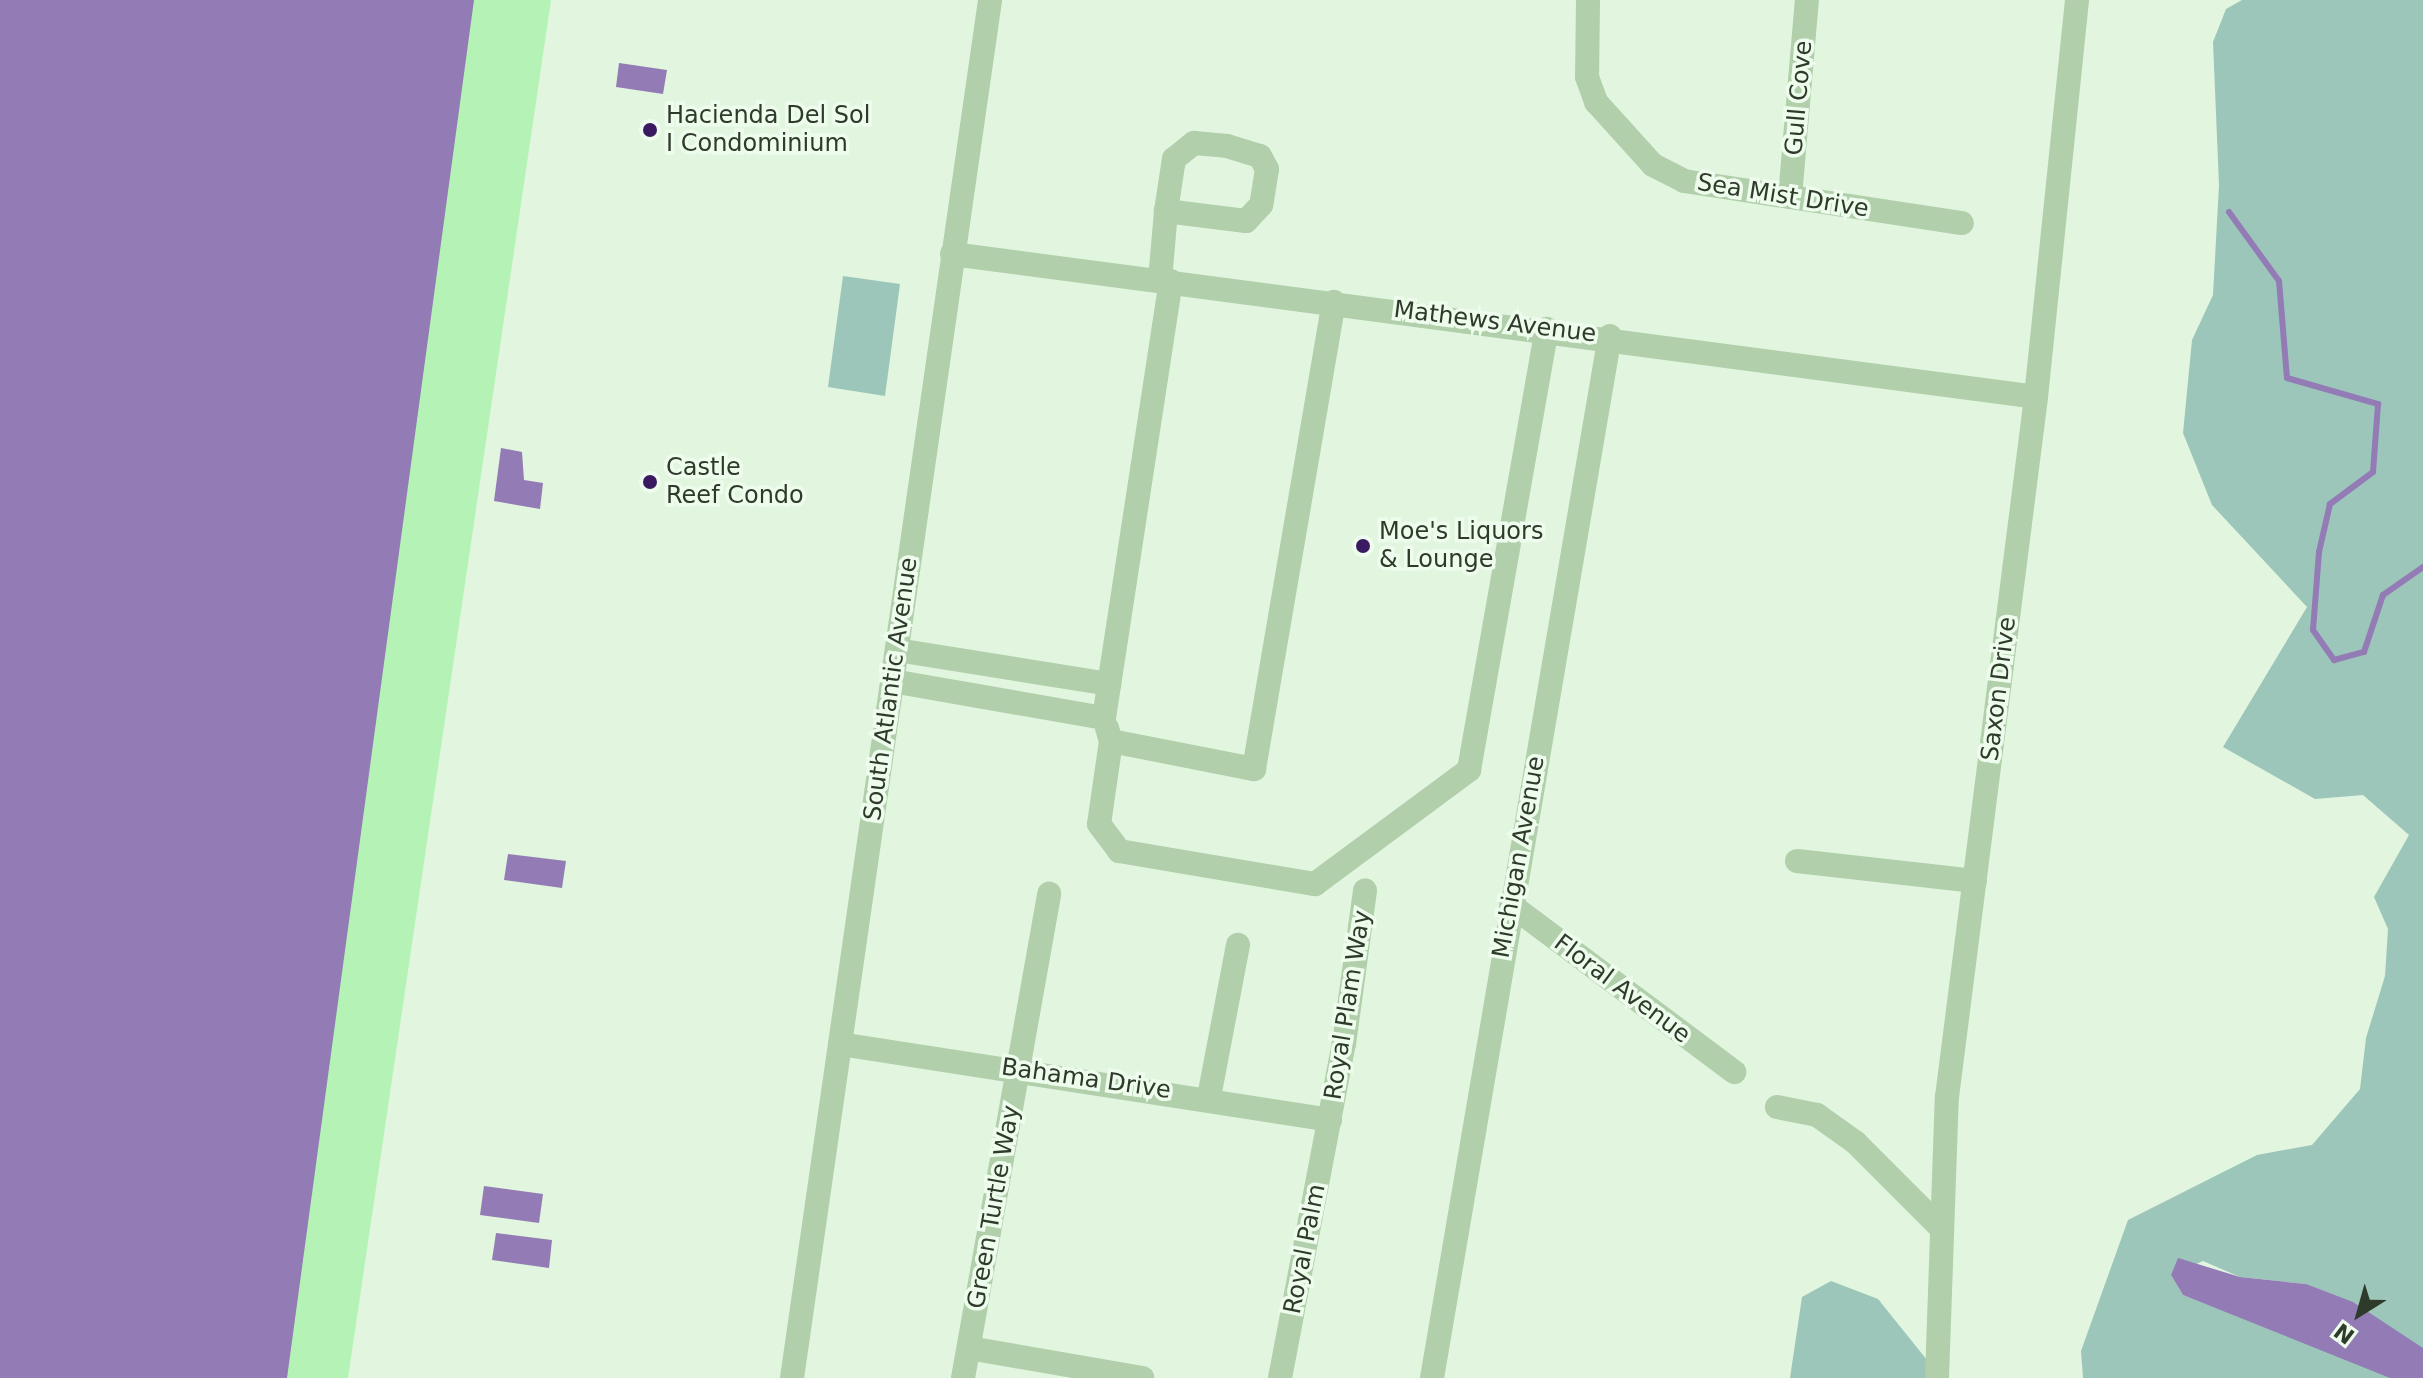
<!DOCTYPE html>
<style>
body{margin:0}
#map{position:relative;width:2423px;height:1378px;overflow:hidden;background:#e1f5df;font-family:"DejaVu Sans",sans-serif}
div>[style]{position:absolute}
.green>*{inset:0;background:#9dc6ba}
.sand>*{inset:0;background:#b4f2b6}
.water>*{inset:0;background:#937bb5}
.stream>*{height:6px;margin:-3px;padding:0 3px;transform-origin:3px;border-radius:3px;background:#937bb5}
.minor>*{height:24px;margin:-12px;padding:0 12px;transform-origin:12px;border-radius:12px;background:#b0cfaa}
.dots>*{width:22px;height:22px;translate:-50% -50%;box-sizing:border-box;border:4px solid #eefced;border-radius:50%}
span{translate:-50% -50%;white-space:nowrap;text-align:center;line-height:1.15;-webkit-text-stroke:7px #eefced;paint-order:stroke}
.street-label{font-size:24px;color:#2f3b2a}
.poi-label{font-size:24px;color:#2f3b2a}
.left{translate:0 -50%;text-align:left}
.north{position:absolute;left:2319px;top:1274px;width:80px;height:80px;-webkit-text-stroke:6px #eefced;paint-order:stroke;rotate:217deg;font-size:22px;font-weight:700;line-height:32px;text-align:center;color:#2f3b2a}
.north::after{content:'';display:block;margin:auto;width:28px;height:36px;background:#2f3b2a;clip-path:polygon(50% 0,100% 100%,50% 72%,0 100%)}
</style>
<div id="map">
<div class="green">
<i style="clip-path:polygon(evenodd,2242px 0,2423px 0,2423px 1378px,2083px 1378px,2081px 1351px,2128px 1220px,2257px 1155px,2312px 1145px,2360px 1089px,2366px 1038px,2385px 976px,2388px 929px,2374px 897px,2409px 835px,2363px 795px,2315px 799px,2223px 747px,2307px 607px,2212px 505px,2183px 433px,2192px 340px,2213px 295px,2219px 185px,2213px 42px,2226px 9px,2242px 0,2203px 1261px,2240px 1277px,2306px 1284px,2243px 1318px,2183px 1295px,2171px 1275px,2203px 1261px)"></i>
<i style="clip-path:polygon(843px 276px,900px 284px,885px 396px,828px 387px)"></i>
<i style="clip-path:polygon(1831px 1281px,1878px 1299px,1927px 1360px,1926px 1378px,1790px 1378px,1802px 1297px)"></i>
</div>
<div class="sand">
<i style="clip-path:polygon(0 0,551px 0,348px 1378px,0 1378px)"></i>
</div>
<div class="water">
<i style="clip-path:polygon(0 0,474px 0,287px 1378px,0 1378px)"></i>
<i style="clip-path:polygon(619px 63px,667px 70px,663px 94px,616px 87px)"></i>
<i style="clip-path:polygon(501px 448px,522px 452px,524px 480px,543px 483px,540px 509px,494px 501px)"></i>
<i style="clip-path:polygon(508px 854px,566px 861px,562px 888px,504px 880px)"></i>
<i style="clip-path:polygon(484px 1186px,543px 1194px,539px 1223px,480px 1215px)"></i>
<i style="clip-path:polygon(496px 1233px,552px 1240px,549px 1268px,492px 1260px)"></i>
<i style="clip-path:polygon(2178px 1258px,2240px 1277px,2306px 1284px,2353px 1302px,2423px 1348px,2423px 1378px,2390px 1378px,2183px 1295px,2171px 1275px)"></i>
</div>
<div class="stream">
<i style="left:2229px;top:212px;width:85px;rotate:54.1deg"></i>
<i style="left:2279px;top:281px;width:97px;rotate:85.3deg"></i>
<i style="left:2287px;top:378px;width:95px;rotate:15.9deg"></i>
<i style="left:2378px;top:404px;width:68px;rotate:94.2deg"></i>
<i style="left:2373px;top:472px;width:54px;rotate:143.3deg"></i>
<i style="left:2330px;top:504px;width:49px;rotate:102.9deg"></i>
<i style="left:2319px;top:552px;width:78px;rotate:94.4deg"></i>
<i style="left:2313px;top:630px;width:37px;rotate:55deg"></i>
<i style="left:2334px;top:660px;width:31px;rotate:-15deg"></i>
<i style="left:2364px;top:652px;width:60px;rotate:-71.6deg"></i>
<i style="left:2383px;top:595px;width:49px;rotate:-35deg"></i>
</div>
<div class="minor">
<i style="left:1588px;top:0;width:77px;rotate:90.7deg"></i>
<i style="left:1587px;top:77px;width:27px;rotate:70deg"></i>
<i style="left:1596px;top:102px;width:85px;rotate:47.9deg"></i>
<i style="left:1653px;top:165px;width:35px;rotate:27deg"></i>
<i style="left:1684px;top:181px;width:281px;rotate:8.6deg"></i>
<i style="left:1790px;top:197px;width:198px;rotate:-85.1deg"></i>
<i style="left:952px;top:254px;width:1093px;rotate:7.51deg"></i>
<i style="left:1160px;top:280px;width:69px;rotate:-85deg"></i>
<i style="left:1166px;top:211px;width:53px;rotate:-81.3deg"></i>
<i style="left:1174px;top:159px;width:26px;rotate:-39deg"></i>
<i style="left:1194px;top:143px;width:33px;rotate:5deg"></i>
<i style="left:1227px;top:146px;width:34px;rotate:17deg"></i>
<i style="left:1260px;top:156px;width:15px;rotate:62deg"></i>
<i style="left:1267px;top:169px;width:36px;rotate:99deg"></i>
<i style="left:1261px;top:205px;width:22px;rotate:133deg"></i>
<i style="left:1246px;top:221px;width:81px;rotate:-172.9deg"></i>
<i style="left:897px;top:650px;width:215px;rotate:9.1deg"></i>
<i style="left:892px;top:681px;width:215px;rotate:9.9deg"></i>
<i style="left:1104px;top:718px;width:442px;rotate:-81.3deg"></i>
<i style="left:1107px;top:728px;width:14px;rotate:73deg"></i>
<i style="left:1111px;top:741px;width:146px;rotate:11.1deg"></i>
<i style="left:1254px;top:769px;width:474px;rotate:-80.3deg"></i>
<i style="left:1111px;top:741px;width:84px;rotate:98.2deg"></i>
<i style="left:1099px;top:824px;width:34px;rotate:53deg"></i>
<i style="left:1119px;top:851px;width:199px;rotate:9.6deg"></i>
<i style="left:1315px;top:884px;width:192px;rotate:-36.5deg"></i>
<i style="left:1469px;top:770px;width:448px;rotate:-80deg"></i>
<i style="left:1797px;top:861px;width:179px;rotate:6.4deg"></i>
<i style="left:1511px;top:905px;width:279px;rotate:36.8deg"></i>
<i style="left:840px;top:1044px;width:496px;rotate:8.8deg"></i>
<i style="left:1209px;top:1097px;width:155px;rotate:-79.2deg"></i>
<i style="left:1777px;top:1107px;width:41px;rotate:11.3deg"></i>
<i style="left:1817px;top:1115px;width:47px;rotate:35.4deg"></i>
<i style="left:1855px;top:1142px;width:123px;rotate:45deg"></i>
<i style="left:969px;top:1348px;width:176px;rotate:9.8deg"></i>
<i style="left:792px;top:1378px;width:1392px;rotate:-81.82deg"></i>
<i style="left:963px;top:1378px;width:492px;rotate:-79.9deg"></i>
<i style="left:1280px;top:1378px;width:340px;rotate:-79.2deg"></i>
<i style="left:1344px;top:1044px;width:155px;rotate:-82.2deg"></i>
<i style="left:1432px;top:1378px;width:1057px;rotate:-80.31deg"></i>
<i style="left:1937px;top:1378px;width:281px;rotate:-88deg"></i>
<i style="left:1947px;top:1097px;width:706px;rotate:-82.75deg"></i>
<i style="left:2036px;top:397px;width:399px;rotate:-84.1deg"></i>
</div>
<div class="dots">
<i style="left:650px;top:130px;background:#3a1b61"></i>
<i style="left:650px;top:482px;background:#3a1b61"></i>
<i style="left:1363px;top:546px;background:#3a1b61"></i>
</div>
<div class="street-label">
<span style="left:1799px;top:98px;rotate:-85deg">Gull Cove</span>
<span style="left:1783px;top:196px;rotate:9deg">Sea Mist Drive</span>
<span style="left:1495px;top:322px;rotate:7deg">Mathews Avenue</span>
<span style="left:891px;top:689px;rotate:-82deg">South Atlantic Avenue</span>
<span style="left:1999px;top:689px;rotate:-83deg">Saxon Drive</span>
<span style="left:1519px;top:857px;rotate:-80deg">Michigan Avenue</span>
<span style="left:1622px;top:989px;rotate:37deg">Floral Avenue</span>
<span style="left:1348px;top:1005px;rotate:-81deg">Royal Plam Way</span>
<span style="left:1086px;top:1079px;rotate:8deg">Bahama Drive</span>
<span style="left:994px;top:1207px;rotate:-80deg">Green Turtle Way</span>
<span style="left:1305px;top:1249px;rotate:-79deg">Royal Palm</span>
</div>
<div class="poi-label">
<span class="left" style="left:666px;top:130px">Hacienda Del Sol<br>I Condominium</span>
<span class="left" style="left:666px;top:482px">Castle<br>Reef Condo</span>
<span class="left" style="left:1379px;top:546px">Moe's Liquors<br>&amp; Lounge</span>
</div>
<div class="north">N</div>
</div>
